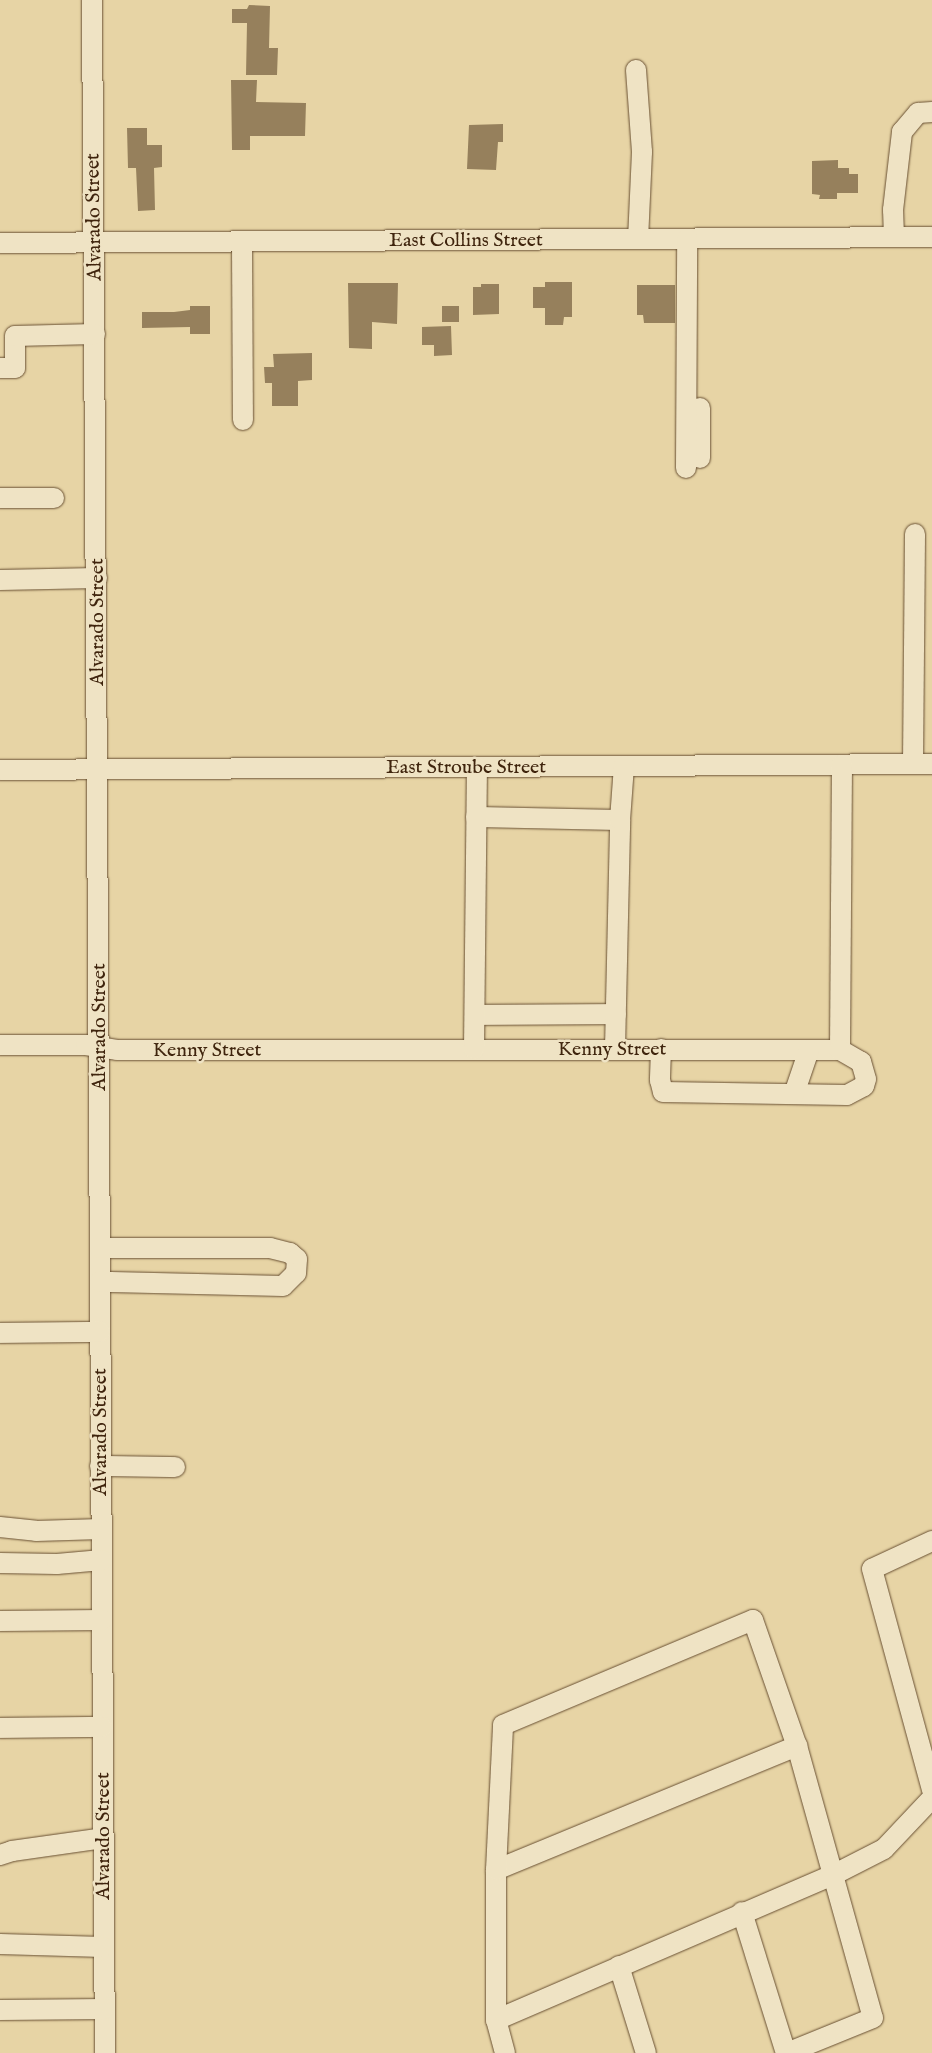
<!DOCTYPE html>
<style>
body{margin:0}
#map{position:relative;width:932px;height:2053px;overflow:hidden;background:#e7d4a5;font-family:"IM FELL English",serif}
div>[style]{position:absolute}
.building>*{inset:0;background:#96805c}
.roads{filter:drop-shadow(0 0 1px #695033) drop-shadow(0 0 1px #695033)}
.minor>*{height:20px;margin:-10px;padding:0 10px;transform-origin:10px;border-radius:10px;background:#efe3c4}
span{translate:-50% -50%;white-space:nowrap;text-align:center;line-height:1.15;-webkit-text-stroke:5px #efe3c4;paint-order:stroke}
.street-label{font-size:20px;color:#3f240d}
</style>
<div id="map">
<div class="building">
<i style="clip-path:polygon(249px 5px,270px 6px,269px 48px,278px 48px,277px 75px,246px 75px,247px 23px,232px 23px,232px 9px,247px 9px)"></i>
<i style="clip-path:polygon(231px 80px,257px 80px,256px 102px,306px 103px,305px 136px,250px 136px,250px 150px,232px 150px)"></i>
<i style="clip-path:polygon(503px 124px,503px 142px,498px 142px,496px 170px,467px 169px,469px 125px)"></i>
<i style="clip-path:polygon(127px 128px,147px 128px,147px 145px,162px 145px,162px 167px,154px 168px,155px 210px,138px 211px,136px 168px,128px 168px)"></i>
<i style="clip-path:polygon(838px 160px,838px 168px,849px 168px,849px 174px,858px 174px,858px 193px,837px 193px,837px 199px,819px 199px,820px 195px,812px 194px,812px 161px)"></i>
<i style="clip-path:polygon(545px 282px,572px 282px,572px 317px,564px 317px,563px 325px,545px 325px,545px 308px,533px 308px,533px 287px,545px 287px)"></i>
<i style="clip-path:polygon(348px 283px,398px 283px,397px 324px,372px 322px,372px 349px,349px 348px)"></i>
<i style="clip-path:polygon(481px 284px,499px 284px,499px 314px,473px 315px,473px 287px,481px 287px)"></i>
<i style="clip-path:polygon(637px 285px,675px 285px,675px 323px,644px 323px,643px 315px,637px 315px)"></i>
<i style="clip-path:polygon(190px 306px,210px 306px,210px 334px,190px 334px,190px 327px,142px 328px,142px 312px,174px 312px,190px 310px)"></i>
<i style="clip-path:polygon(442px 306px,459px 306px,459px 322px,442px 322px)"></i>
<i style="clip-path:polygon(451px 326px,452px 355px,434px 356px,434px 345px,422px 345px,422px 327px)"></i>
<i style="clip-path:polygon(312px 353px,312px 380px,298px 381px,298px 406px,272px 406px,272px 383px,265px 383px,264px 367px,274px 367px,273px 354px)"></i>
</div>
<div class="roads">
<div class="minor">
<i style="left:92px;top:0;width:2053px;rotate:89.64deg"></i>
<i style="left:636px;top:70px;width:82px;rotate:85.8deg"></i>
<i style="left:642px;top:152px;width:87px;rotate:92.6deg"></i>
<i style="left:894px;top:237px;width:27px;rotate:-92deg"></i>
<i style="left:893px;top:210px;width:79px;rotate:-83.4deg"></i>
<i style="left:902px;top:132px;width:25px;rotate:-50deg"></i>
<i style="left:918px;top:113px;width:14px;rotate:-4deg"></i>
<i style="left:242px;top:242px;width:178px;rotate:89.7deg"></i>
<i style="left:0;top:243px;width:932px;rotate:-0.37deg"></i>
<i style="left:0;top:368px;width:15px"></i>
<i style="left:15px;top:368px;width:32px;rotate:-90deg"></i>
<i style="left:15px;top:336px;width:80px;rotate:-1.4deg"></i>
<i style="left:700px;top:408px;width:50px;rotate:90deg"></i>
<i style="left:686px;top:468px;width:229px;rotate:-89.7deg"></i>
<i style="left:0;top:498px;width:54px"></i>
<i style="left:0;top:580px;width:97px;rotate:-1.2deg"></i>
<i style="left:913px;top:764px;width:230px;rotate:-89.5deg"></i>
<i style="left:0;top:770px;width:932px;rotate:-0.37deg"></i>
<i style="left:476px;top:817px;width:144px;rotate:1.2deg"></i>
<i style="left:475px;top:1015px;width:141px;rotate:-0.4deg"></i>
<i style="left:0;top:1045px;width:86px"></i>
<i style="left:86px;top:1045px;width:31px;rotate:9deg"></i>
<i style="left:117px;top:1050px;width:723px"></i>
<i style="left:840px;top:1050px;width:285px;rotate:-89.6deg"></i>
<i style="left:474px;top:1049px;width:282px;rotate:-89.4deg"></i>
<i style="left:615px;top:1049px;width:229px;rotate:-88.7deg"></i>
<i style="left:620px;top:820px;width:54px;rotate:-85.8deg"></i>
<i style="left:661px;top:1049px;width:31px;rotate:92deg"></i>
<i style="left:660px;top:1080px;width:12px;rotate:76deg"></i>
<i style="left:663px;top:1092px;width:184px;rotate:0.9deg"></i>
<i style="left:847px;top:1095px;width:19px;rotate:-28deg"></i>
<i style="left:864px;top:1086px;width:7px;rotate:-74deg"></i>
<i style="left:866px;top:1079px;width:18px;rotate:-106deg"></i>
<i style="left:861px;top:1062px;width:24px;rotate:-150deg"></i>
<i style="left:794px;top:1094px;width:46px;rotate:-71.2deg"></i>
<i style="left:100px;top:1248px;width:170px"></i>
<i style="left:270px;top:1248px;width:21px;rotate:14deg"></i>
<i style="left:290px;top:1253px;width:9px;rotate:41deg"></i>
<i style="left:297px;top:1259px;width:14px;rotate:94deg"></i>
<i style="left:296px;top:1273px;width:18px;rotate:135deg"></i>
<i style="left:283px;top:1286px;width:183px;rotate:-178.7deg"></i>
<i style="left:0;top:1333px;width:100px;rotate:-0.6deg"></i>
<i style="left:100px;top:1466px;width:75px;rotate:0.8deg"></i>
<i style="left:0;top:1527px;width:36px;rotate:6deg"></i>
<i style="left:36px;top:1531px;width:65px;rotate:-1.8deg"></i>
<i style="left:932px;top:1541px;width:66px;rotate:155deg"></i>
<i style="left:872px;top:1569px;width:229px;rotate:74.8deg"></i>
<i style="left:0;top:1563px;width:57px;rotate:1deg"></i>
<i style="left:57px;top:1564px;width:45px;rotate:-5.1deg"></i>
<i style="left:0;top:1621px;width:102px;rotate:-0.6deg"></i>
<i style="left:0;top:1728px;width:102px;rotate:-0.6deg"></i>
<i style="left:0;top:1855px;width:13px;rotate:-18deg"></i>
<i style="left:12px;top:1851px;width:92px;rotate:-8.1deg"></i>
<i style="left:496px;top:1870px;width:326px;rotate:-22.4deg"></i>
<i style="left:742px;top:1912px;width:148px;rotate:72.7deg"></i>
<i style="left:0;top:1944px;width:103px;rotate:1.7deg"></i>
<i style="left:619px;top:1966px;width:91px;rotate:72.8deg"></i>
<i style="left:0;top:2010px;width:105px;rotate:-0.5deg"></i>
<i style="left:496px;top:2020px;width:369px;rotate:-23.3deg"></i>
<i style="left:835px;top:1874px;width:55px;rotate:-27deg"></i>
<i style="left:884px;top:1849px;width:70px;rotate:-46.7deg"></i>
<i style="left:505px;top:2053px;width:34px;rotate:-105deg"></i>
<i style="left:496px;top:2020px;width:150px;rotate:-90deg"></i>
<i style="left:496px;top:1870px;width:145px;rotate:-87.2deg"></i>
<i style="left:503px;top:1725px;width:271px;rotate:-22.8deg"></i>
<i style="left:753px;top:1620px;width:133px;rotate:70.8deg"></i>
<i style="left:797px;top:1746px;width:282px;rotate:74.4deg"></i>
<i style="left:873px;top:2018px;width:93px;rotate:157.9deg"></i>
</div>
</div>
<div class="street-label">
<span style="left:94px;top:217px;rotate:-91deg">Alvarado Street</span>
<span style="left:466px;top:240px">East Collins Street</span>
<span style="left:97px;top:622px;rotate:-90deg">Alvarado Street</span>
<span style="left:466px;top:767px">East Stroube Street</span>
<span style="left:99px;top:1027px;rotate:-90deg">Alvarado Street</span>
<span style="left:612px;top:1049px">Kenny Street</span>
<span style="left:207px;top:1050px">Kenny Street</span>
<span style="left:100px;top:1432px;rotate:-90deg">Alvarado Street</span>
<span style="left:103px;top:1836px;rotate:-90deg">Alvarado Street</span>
</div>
</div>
